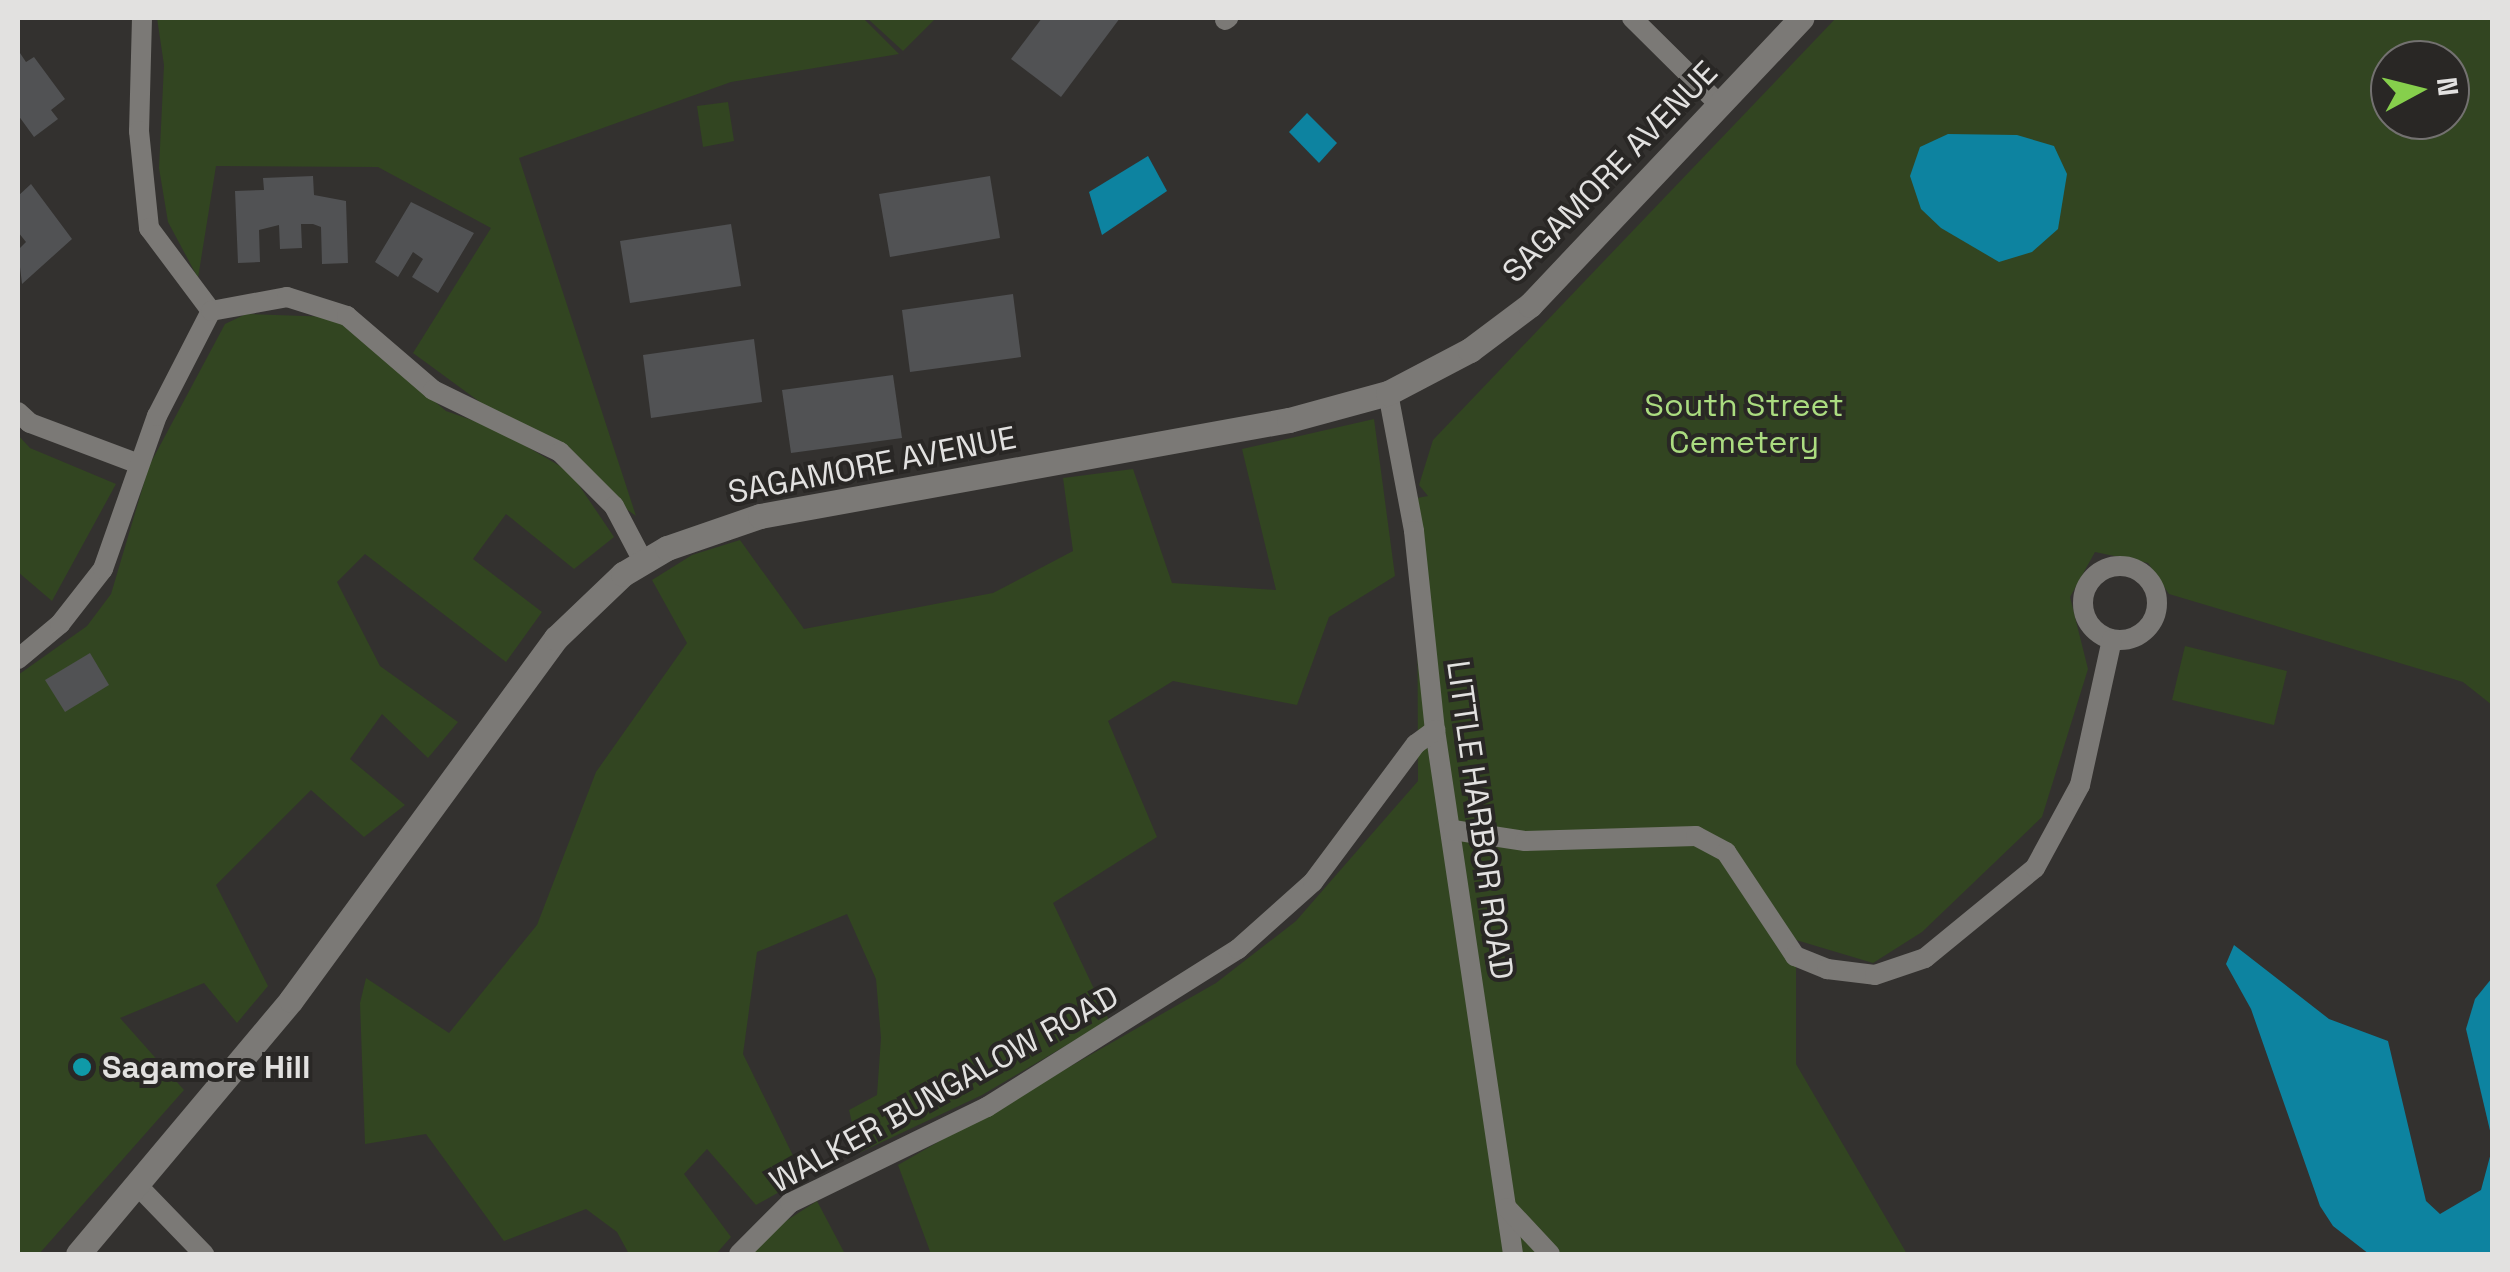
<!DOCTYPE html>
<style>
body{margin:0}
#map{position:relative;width:2510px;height:1272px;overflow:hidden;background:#33312f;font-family:"Space Grotesk",sans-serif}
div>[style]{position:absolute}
.green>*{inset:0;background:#324521}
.water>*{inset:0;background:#0d83a0}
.building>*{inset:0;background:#515254}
.street>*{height:20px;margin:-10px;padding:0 10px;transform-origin:10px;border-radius:10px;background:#7b7976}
.street>.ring{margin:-10px;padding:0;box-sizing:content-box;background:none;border:20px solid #7b7976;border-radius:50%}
.secondary>*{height:25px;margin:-12.5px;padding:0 12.5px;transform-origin:12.5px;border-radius:12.5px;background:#7b7976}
.dots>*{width:28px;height:28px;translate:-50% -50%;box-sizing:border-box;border:5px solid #292725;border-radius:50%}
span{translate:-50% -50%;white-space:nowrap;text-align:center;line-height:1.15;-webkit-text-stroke:8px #292725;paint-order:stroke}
.street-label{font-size:32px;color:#e2e1e0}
.park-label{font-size:32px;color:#abdc80}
.poi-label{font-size:32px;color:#e2e1e0;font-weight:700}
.left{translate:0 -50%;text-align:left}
.frame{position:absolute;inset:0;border:20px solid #e2e1e0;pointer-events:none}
.north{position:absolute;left:2370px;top:40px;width:100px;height:100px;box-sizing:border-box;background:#292725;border:2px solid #737170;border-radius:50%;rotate:83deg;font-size:28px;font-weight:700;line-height:40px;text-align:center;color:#e2e1e0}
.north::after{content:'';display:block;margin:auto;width:35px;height:45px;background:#86cf4c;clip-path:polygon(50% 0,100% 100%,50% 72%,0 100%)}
</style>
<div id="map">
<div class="green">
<i style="clip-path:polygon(157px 18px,863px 18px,899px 54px,731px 82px,519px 158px,636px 516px,413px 353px,491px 228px,378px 167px,216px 166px,198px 278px,168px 222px,159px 168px,164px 65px)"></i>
<i style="clip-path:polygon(867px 18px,936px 18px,903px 51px)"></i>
<i style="clip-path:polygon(evenodd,1836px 18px,2492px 18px,2492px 705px,2463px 682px,2169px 594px,2148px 563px,2095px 552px,2070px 597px,2088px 669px,2042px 817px,1922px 932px,1873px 963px,1796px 940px,1796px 1064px,1907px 1254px,931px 1254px,898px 1165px,1216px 983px,1296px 921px,1418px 781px,1417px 498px,1428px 496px,1419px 485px,1433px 440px,1836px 18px,2390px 60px,2450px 60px,2450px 120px,2390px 120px,2390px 60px)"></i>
<i style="clip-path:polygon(728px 102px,734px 141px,703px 147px,697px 106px)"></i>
<i style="clip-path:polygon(246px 314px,333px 317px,446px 411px,497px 429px,570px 472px,614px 537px,574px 569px,506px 514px,473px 559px,542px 612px,506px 662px,365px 554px,337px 582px,380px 666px,458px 722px,428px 758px,382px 714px,350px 759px,405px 805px,364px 837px,311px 790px,216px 885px,268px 986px,237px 1023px,204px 983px,120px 1018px,184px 1090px,39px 1254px,18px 1254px,18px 675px,87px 626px,111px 594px,149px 466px,225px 324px)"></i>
<i style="clip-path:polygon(1374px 419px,1395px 576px,1329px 617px,1297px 705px,1173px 681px,1108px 721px,1157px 837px,1053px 903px,1109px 1020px,982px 1095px,859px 1153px,849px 1110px,877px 1095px,881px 1038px,876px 979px,847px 914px,757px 952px,743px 1054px,804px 1178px,756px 1205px,707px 1149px,684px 1174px,731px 1237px,716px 1254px,629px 1254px,617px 1232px,586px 1209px,504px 1241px,426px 1134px,365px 1144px,360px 1003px,366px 978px,449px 1033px,537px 925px,596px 772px,687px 643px,652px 580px,692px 555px,740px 540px,804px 629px,993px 593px,1073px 551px,1063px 478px,1133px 469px,1172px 583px,1276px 590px,1242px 449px)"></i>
<i style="clip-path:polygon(18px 435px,30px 448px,116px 484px,52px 601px,18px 572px)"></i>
<i style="clip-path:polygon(2185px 646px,2287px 671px,2274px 725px,2172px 700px)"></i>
<i style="clip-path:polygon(817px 1201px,845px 1254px,752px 1254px,778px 1226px)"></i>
</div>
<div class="water">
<i style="clip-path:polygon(1307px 113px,1337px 143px,1319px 163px,1289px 132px)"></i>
<i style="clip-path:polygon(1948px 134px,2017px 135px,2054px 146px,2067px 174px,2058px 229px,2032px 252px,1999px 262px,1941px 228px,1921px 209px,1910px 176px,1920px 147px)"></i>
<i style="clip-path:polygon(1148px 156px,1167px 191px,1102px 235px,1089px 192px)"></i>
<i style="clip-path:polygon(2234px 945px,2329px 1019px,2388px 1041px,2426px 1201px,2440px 1214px,2481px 1190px,2492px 1149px,2492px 1254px,2369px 1254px,2333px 1226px,2320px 1206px,2251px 1009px,2226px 964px)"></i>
<i style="clip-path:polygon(2492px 978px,2492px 1139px,2466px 1029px,2475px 999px)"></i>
</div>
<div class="building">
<i style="clip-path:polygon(1042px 18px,1120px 18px,1061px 97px,1011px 59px)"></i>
<i style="clip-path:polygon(18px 50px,26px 62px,34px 57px,65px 99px,51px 110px,58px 119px,34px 137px,18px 115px)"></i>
<i style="clip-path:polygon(313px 176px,314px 195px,346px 201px,348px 263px,322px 264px,321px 227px,313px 224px,301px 224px,302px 248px,280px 249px,279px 225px,259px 230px,260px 262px,238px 263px,235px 191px,264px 190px,263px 178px)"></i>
<i style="clip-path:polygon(990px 176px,1000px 238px,890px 257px,879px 194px)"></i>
<i style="clip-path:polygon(31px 184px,72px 239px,22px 284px,18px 250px,26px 242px,18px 232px,18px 196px)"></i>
<i style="clip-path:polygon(411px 202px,474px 233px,438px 293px,412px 277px,423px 259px,413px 252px,398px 277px,375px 262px)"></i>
<i style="clip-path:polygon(731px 224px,741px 286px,630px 303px,620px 241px)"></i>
<i style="clip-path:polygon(1013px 294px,1021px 357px,910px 372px,902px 310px)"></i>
<i style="clip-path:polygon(754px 339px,762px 402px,651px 418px,643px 355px)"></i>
<i style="clip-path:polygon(893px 375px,902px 438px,791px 453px,782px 390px)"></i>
<i style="clip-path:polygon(90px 653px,109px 685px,65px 712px,45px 680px)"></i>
</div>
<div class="street">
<i style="left:142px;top:18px;width:113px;rotate:91.5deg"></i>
<i style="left:139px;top:131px;width:98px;rotate:84.1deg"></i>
<i style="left:149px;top:228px;width:104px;rotate:53.2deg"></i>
<i style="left:1632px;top:18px;width:122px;rotate:44.7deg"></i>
<i style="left:1225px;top:20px;width:4px;rotate:-34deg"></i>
<i style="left:1388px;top:393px;width:140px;rotate:79.3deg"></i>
<i style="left:1414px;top:531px;width:200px;rotate:84deg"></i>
<i style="left:1435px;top:730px;width:530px;rotate:81.53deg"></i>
<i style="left:18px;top:412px;width:16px;rotate:43deg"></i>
<i style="left:30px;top:423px;width:116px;rotate:20.6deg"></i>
<i class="ring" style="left:2083px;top:566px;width:54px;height:54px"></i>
<i style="left:18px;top:659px;width:55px;rotate:-39.8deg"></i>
<i style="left:60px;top:624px;width:70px;rotate:-52deg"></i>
<i style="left:103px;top:569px;width:162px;rotate:-70.6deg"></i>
<i style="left:157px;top:416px;width:118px;rotate:-62.8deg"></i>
<i style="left:211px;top:311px;width:77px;rotate:-10.4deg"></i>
<i style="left:287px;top:297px;width:63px;rotate:17.6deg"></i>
<i style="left:347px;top:316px;width:113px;rotate:40.7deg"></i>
<i style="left:433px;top:390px;width:141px;rotate:26deg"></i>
<i style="left:560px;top:452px;width:76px;rotate:45deg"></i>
<i style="left:614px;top:506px;width:62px;rotate:62.2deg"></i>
<i style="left:1453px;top:830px;width:73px;rotate:8.7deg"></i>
<i style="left:1525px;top:841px;width:171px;rotate:-1.7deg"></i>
<i style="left:1696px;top:836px;width:34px;rotate:28deg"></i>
<i style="left:1726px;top:852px;width:125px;rotate:56.4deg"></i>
<i style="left:1795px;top:956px;width:35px;rotate:22deg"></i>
<i style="left:1827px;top:969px;width:48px;rotate:7.1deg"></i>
<i style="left:1875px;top:975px;width:53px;rotate:-18.8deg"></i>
<i style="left:1925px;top:958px;width:142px;rotate:-39.3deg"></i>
<i style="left:2035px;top:868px;width:94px;rotate:-61.5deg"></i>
<i style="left:2080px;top:785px;width:149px;rotate:-77.6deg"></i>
<i style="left:138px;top:1186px;width:95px;rotate:45.9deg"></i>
<i style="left:1507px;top:1208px;width:63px;rotate:46.9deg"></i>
<i style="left:739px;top:1254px;width:72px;rotate:-45deg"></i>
<i style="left:790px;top:1203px;width:219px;rotate:-26deg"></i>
<i style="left:987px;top:1107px;width:297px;rotate:-32.2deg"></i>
<i style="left:1238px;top:949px;width:101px;rotate:-41.8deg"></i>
<i style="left:1313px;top:882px;width:172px;rotate:-53.3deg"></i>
<i style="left:1416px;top:744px;width:24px;rotate:-36deg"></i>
</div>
<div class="secondary">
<i style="left:78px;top:1254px;width:331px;rotate:-50deg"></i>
<i style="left:291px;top:1000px;width:449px;rotate:-53.8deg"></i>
<i style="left:556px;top:638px;width:93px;rotate:-43.7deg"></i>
<i style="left:623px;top:574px;width:51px;rotate:-30.6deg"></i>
<i style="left:667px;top:548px;width:98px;rotate:-19deg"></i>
<i style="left:760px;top:516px;width:538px;rotate:-10.29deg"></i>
<i style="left:1289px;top:420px;width:103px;rotate:-15.3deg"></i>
<i style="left:1388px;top:393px;width:93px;rotate:-27.7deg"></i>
<i style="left:1470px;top:350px;width:75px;rotate:-36.9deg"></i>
<i style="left:1530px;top:305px;width:395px;rotate:-46.6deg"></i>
</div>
<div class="dots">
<i style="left:82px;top:1067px;background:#0f9aa8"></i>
</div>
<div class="street-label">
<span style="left:1610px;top:172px;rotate:-46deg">SAGAMORE AVENUE</span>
<span style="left:872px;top:465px;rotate:-11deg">SAGAMORE AVENUE</span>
<span style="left:1480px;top:820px;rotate:82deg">LITTLE HARBOR ROAD</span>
<span style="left:944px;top:1089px;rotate:-29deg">WALKER BUNGALOW ROAD</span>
</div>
<div class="park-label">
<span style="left:1744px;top:424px">South Street<br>Cemetery</span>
</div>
<div class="poi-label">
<span class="left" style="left:102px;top:1067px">Sagamore Hill</span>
</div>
<div class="frame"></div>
<div class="north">N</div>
</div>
